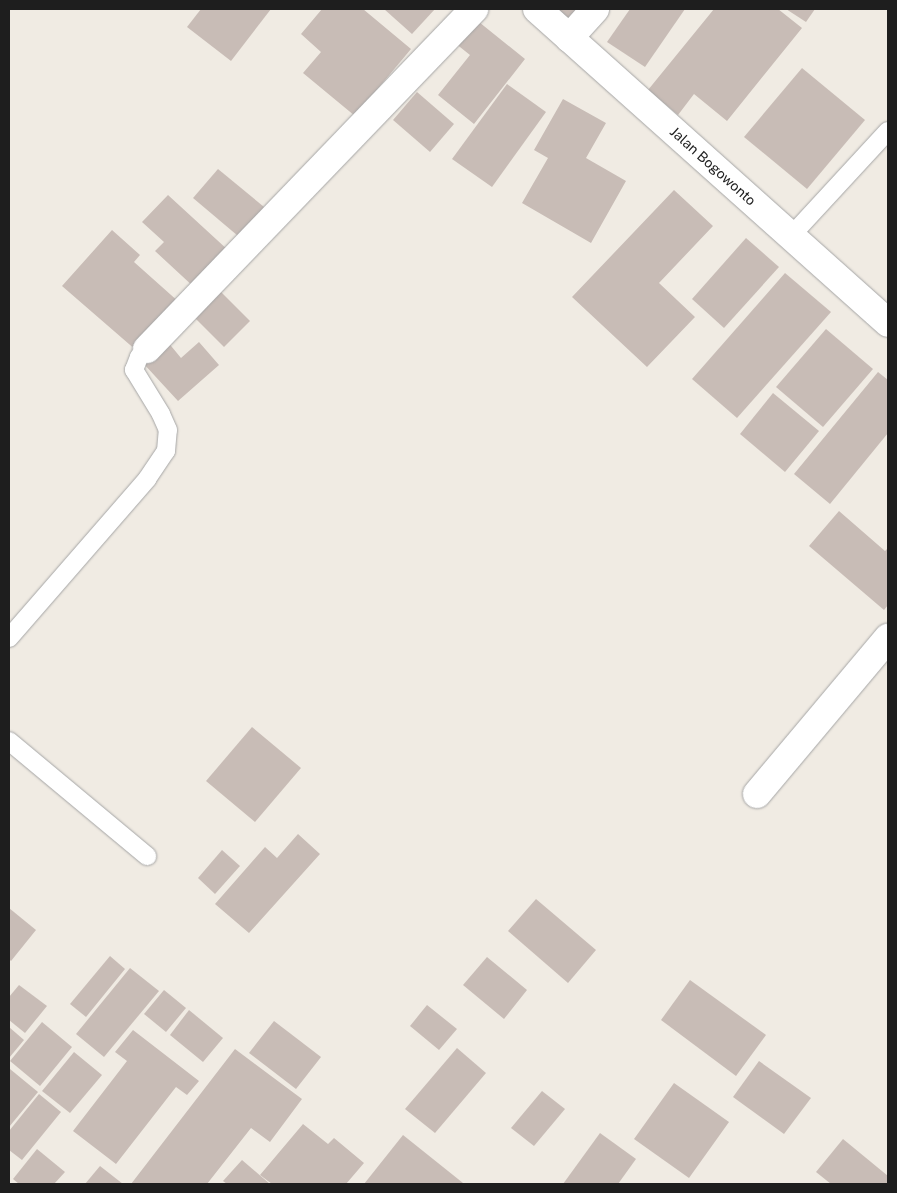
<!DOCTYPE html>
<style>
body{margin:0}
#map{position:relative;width:897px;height:1193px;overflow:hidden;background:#f0ebe3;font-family:"Public Sans",sans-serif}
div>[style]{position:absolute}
.building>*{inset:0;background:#c8bcb6}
.roads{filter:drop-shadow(0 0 1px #a5a5a5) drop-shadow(0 0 1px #a5a5a5)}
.lane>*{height:18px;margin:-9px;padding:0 9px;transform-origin:9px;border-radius:9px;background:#fff}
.street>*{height:28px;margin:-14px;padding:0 14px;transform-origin:14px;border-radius:14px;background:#fff}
span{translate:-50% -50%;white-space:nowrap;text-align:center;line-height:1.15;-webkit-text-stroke:5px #fff;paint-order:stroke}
.street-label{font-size:14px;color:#1e1e1e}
.frame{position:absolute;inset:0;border:10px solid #1e1e1e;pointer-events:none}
</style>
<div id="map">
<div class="building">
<i style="clip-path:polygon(201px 9px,271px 9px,231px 61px,187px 27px)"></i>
<i style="clip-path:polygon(322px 9px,363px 9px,411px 49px,355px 116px,303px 73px,321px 52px,301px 34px)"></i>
<i style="clip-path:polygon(384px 9px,435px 9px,412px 34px)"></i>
<i style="clip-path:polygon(550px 9px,582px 9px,568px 24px)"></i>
<i style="clip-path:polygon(630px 9px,685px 9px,645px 67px,607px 42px)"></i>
<i style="clip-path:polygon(714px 9px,778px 9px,802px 28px,727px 121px,694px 94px,678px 115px,648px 90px)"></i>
<i style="clip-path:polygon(786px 9px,815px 9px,806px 22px)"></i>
<i style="clip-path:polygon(474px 18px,525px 59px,474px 124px,438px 95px,470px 55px,455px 43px)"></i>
<i style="clip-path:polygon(802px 68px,865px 120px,807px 189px,744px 137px)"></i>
<i style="clip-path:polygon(507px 84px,546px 112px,492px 187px,452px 159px)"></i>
<i style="clip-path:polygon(417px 92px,454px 124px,430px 152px,393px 120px)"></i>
<i style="clip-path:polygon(563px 99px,606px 123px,586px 158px,626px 181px,591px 243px,522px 203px,548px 158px,534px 150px)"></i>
<i style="clip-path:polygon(218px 169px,269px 211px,244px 241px,193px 198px)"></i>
<i style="clip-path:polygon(674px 190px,713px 226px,659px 283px,695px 317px,647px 367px,572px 297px)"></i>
<i style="clip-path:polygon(168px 195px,229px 251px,195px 288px,155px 251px,164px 242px,142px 222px)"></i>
<i style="clip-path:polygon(112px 230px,140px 255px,134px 262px,180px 303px,137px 351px,62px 286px)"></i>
<i style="clip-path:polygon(746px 238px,779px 267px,724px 328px,692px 299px)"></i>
<i style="clip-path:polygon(785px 273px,831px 312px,737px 418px,692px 379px)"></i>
<i style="clip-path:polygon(220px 291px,250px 321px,224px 347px,195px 318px)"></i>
<i style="clip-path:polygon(826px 329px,873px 369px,823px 427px,776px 387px)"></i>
<i style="clip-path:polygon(167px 341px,181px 358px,199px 342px,219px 365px,178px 401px,143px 363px)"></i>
<i style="clip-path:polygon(878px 372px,888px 380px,888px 433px,830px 504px,794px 474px)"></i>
<i style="clip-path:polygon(773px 393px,819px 431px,785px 472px,740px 434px)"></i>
<i style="clip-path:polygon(839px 511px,885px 551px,888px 548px,888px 605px,884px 610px,809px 546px)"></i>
<i style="clip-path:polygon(252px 727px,301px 768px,255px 822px,206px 781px)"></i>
<i style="clip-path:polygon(298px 834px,320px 854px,249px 933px,215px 904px,265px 847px,277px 858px)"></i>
<i style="clip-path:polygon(222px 850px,240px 866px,215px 894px,198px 878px)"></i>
<i style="clip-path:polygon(536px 899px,596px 950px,568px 983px,508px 931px)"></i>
<i style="clip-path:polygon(9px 908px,36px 930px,11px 961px,9px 959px)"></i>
<i style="clip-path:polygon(110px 956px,125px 969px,86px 1017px,70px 1004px)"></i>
<i style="clip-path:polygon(487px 957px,527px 990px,504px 1019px,463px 985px)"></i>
<i style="clip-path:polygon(130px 968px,159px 991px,104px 1057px,76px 1034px)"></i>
<i style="clip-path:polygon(690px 980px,766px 1035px,736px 1076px,661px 1020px)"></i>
<i style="clip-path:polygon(19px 985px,47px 1006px,25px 1033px,9px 1020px,9px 997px)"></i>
<i style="clip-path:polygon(164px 990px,186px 1008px,166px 1032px,144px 1014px)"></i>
<i style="clip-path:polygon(427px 1005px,457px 1029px,439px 1050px,410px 1026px)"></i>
<i style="clip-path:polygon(189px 1010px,223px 1038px,203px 1062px,170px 1035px)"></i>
<i style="clip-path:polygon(274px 1021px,321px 1057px,296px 1089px,249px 1053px)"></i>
<i style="clip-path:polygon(42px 1022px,72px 1047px,40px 1086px,10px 1061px)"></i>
<i style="clip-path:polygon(9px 1027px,24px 1040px,9px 1058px)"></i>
<i style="clip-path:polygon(133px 1030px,199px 1081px,187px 1095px,176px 1087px,116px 1164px,73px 1131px,127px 1061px,115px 1052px)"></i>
<i style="clip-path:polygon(457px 1048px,486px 1073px,435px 1133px,405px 1109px)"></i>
<i style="clip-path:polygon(235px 1049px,302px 1099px,270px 1142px,251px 1128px,207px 1184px,131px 1184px)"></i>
<i style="clip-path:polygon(74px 1052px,102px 1075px,70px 1113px,42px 1091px)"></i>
<i style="clip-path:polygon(759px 1061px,811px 1098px,784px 1134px,733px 1097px)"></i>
<i style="clip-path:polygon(10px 1069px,38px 1092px,9px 1127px,9px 1071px)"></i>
<i style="clip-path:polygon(674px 1083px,729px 1122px,689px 1178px,634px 1139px)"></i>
<i style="clip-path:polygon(542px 1091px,565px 1109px,534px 1146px,511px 1128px)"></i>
<i style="clip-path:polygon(39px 1094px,61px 1112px,22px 1160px,9px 1150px,9px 1131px)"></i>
<i style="clip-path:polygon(303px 1124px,328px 1144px,334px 1138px,364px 1163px,346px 1184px,272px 1184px,260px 1175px)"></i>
<i style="clip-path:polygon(600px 1133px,636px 1159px,618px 1184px,563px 1184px)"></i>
<i style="clip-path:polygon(403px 1135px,463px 1183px,462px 1184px,364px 1184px)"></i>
<i style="clip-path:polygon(843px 1139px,888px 1176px,888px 1184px,831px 1184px,816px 1172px)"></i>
<i style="clip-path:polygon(37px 1149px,65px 1172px,54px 1184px,19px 1184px,13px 1179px)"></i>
<i style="clip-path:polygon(242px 1160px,270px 1184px,227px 1184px,223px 1181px)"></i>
<i style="clip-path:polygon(100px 1166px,123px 1184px,85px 1184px)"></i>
</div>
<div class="roads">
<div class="lane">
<i style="left:791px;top:236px;width:143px;rotate:-47.3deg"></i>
<i style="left:9px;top:638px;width:211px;rotate:-49deg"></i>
<i style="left:147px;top:479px;width:34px;rotate:-56deg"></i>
<i style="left:166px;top:451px;width:21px;rotate:-85deg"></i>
<i style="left:168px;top:430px;width:17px;rotate:-114deg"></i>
<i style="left:161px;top:414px;width:52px;rotate:-121.5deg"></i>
<i style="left:134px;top:370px;width:14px;rotate:-69deg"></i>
<i style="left:139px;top:357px;width:11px;rotate:-45deg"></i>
<i style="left:9px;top:741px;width:180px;rotate:39.8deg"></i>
</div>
<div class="street">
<i style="left:537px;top:9px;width:471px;rotate:41.8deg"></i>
<i style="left:569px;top:38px;width:39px;rotate:-48deg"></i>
<i style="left:147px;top:349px;width:472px;rotate:-46.1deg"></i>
<i style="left:757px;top:794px;width:204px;rotate:-50deg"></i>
</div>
</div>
<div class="street-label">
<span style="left:713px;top:166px;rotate:42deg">Jalan Bogowonto</span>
</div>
<div class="frame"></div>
</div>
